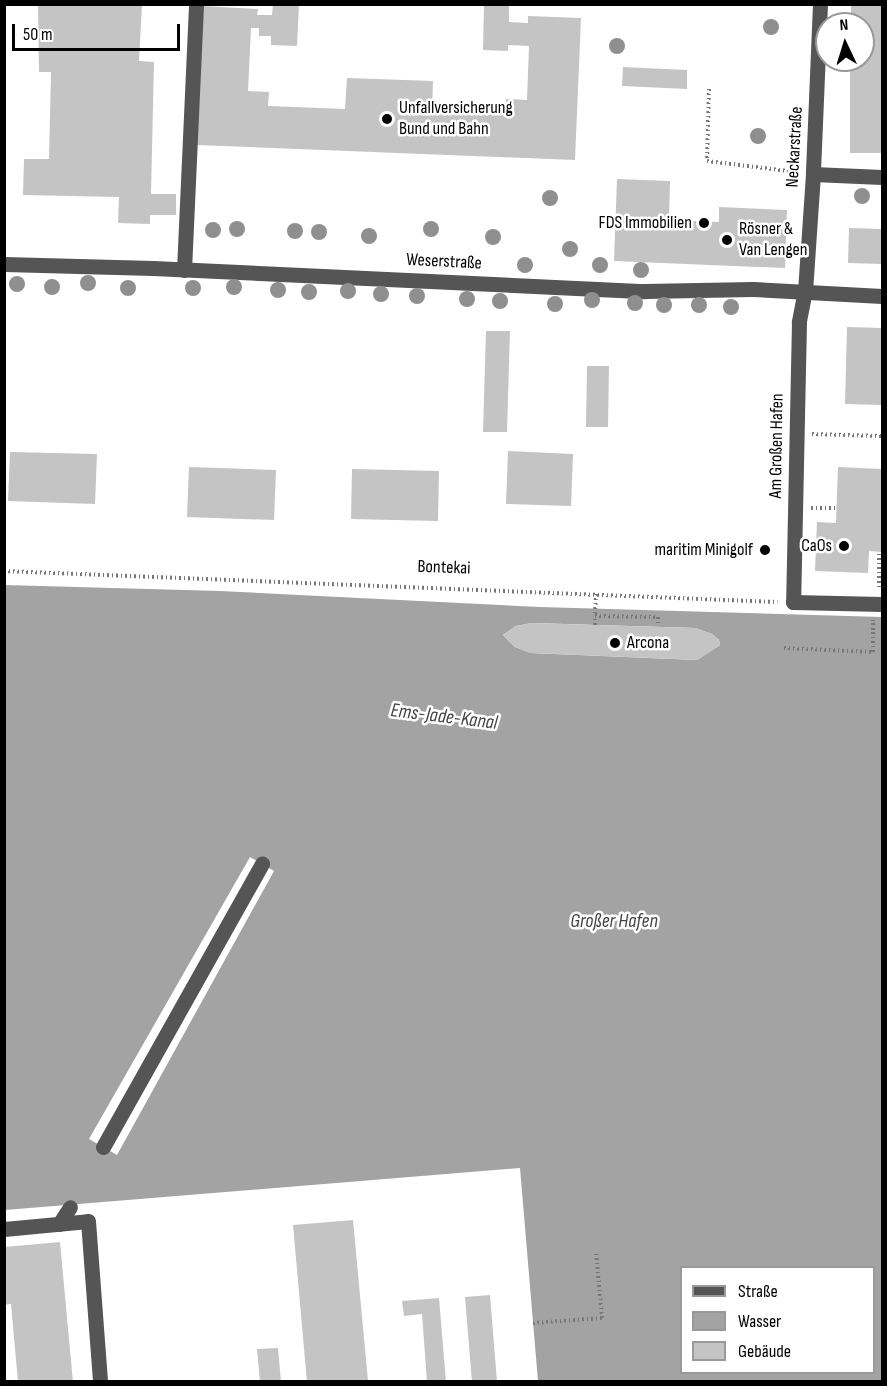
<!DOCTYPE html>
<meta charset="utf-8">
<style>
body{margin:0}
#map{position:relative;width:887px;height:1386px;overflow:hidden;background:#fff;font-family:"Sofia Sans Condensed",sans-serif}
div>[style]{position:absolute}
.water>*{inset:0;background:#a3a3a3}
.building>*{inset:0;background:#c4c4c4}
.path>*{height:4px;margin-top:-2px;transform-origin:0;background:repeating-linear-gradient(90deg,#777 0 1.5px,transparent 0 4.5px)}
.minor>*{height:15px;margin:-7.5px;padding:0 7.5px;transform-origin:7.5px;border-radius:7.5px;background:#555}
.trees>*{width:16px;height:16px;margin:-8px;border-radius:50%;background:#8f8f8f}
.dots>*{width:16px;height:16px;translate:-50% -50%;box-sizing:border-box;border:3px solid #fff;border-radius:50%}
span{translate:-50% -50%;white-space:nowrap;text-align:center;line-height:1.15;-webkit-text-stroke:5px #fff;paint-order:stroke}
.poi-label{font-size:18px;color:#000}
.left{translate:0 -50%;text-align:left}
.right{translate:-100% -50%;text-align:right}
.street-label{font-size:18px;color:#000}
.water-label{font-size:20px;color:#444;font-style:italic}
.frame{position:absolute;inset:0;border:6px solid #000;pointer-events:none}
.legend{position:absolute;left:680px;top:1266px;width:195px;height:108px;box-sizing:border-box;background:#fff;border:2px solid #999;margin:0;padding:8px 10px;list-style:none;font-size:18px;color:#000}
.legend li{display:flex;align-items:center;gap:12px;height:30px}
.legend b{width:30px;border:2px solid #999}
.north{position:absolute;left:815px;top:12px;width:60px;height:60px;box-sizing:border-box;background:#fff;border:2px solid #999;border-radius:50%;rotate:356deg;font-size:16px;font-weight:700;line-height:24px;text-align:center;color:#000}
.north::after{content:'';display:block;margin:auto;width:21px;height:27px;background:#000;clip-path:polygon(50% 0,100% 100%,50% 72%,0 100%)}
.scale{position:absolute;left:12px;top:24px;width:168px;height:27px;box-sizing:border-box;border:3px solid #000;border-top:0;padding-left:8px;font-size:18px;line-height:21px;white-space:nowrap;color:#000;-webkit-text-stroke:4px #fff;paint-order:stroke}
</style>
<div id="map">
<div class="water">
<i style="clip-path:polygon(evenodd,5px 585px,220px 591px,540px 607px,882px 617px,882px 1381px,538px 1381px,520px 1168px,5px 1210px,5px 585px,532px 623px,695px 628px,712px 634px,719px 640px,720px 645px,697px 660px,531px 653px,515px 647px,503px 635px,516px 626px,532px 623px,5px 585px,250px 857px,274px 871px,117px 1155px,89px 1139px,250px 857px,5px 585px,682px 1268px,874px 1268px,874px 1372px,682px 1372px,682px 1268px)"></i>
</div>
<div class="building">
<i style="clip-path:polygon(38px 4px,142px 4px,139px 61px,154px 62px,151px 194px,176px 194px,176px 215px,150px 215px,150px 224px,118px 223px,119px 197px,23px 195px,24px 159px,49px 159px,51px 72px,39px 72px)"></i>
<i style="clip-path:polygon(273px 4px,299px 4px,297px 46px,271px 45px,271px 36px,259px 36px,259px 28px,251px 28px,248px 91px,269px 92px,268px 106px,345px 109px,347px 78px,433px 81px,432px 111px,506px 114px,506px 99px,527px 100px,529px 46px,508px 45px,508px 51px,483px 50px,484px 4px,509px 4px,509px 22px,528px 23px,528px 16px,581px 18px,575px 160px,197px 145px,203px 6px,258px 9px,257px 15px,272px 15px)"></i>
<i style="clip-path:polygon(851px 4px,882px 4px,882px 153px,850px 153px,850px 60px,863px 60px,863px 24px,851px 24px)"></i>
<i style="clip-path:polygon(623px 67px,687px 70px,687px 89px,622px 86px)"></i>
<i style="clip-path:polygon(617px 179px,670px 181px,669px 220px,719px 222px,719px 207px,787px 210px,785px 268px,614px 261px)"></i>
<i style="clip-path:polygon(849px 228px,882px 229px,882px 264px,848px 263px)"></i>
<i style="clip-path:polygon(847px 327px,882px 328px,882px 405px,845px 404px)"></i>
<i style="clip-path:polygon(486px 331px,510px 331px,507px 432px,483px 432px)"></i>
<i style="clip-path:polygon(587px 366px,609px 366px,608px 427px,586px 427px)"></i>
<i style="clip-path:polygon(508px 451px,573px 454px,571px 506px,506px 504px)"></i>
<i style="clip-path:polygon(10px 452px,97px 454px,95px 504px,8px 501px)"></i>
<i style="clip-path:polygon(189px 467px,276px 470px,274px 520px,187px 517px)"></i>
<i style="clip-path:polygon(838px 467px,882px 469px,882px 552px,869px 551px,868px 573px,815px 571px,817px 522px,836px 523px)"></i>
<i style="clip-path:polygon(352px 469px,439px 471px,438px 521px,351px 519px)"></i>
<i style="clip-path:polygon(532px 623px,695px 628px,712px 634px,719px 640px,720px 645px,697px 660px,530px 653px,515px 647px,503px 635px,516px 626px)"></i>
<i style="clip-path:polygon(353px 1220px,368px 1381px,307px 1382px,293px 1225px)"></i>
<i style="clip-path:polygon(60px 1242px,73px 1382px,18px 1382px,11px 1304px,4px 1305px,4px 1247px)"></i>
<i style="clip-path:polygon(490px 1295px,497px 1382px,472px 1382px,465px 1297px)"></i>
<i style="clip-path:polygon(439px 1298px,446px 1382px,427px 1382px,422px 1314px,404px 1316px,402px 1301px)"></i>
<i style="clip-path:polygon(278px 1348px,281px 1382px,260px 1382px,257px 1349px)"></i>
</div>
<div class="path">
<i style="left:709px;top:89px;width:72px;rotate:91.6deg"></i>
<i style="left:707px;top:161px;width:89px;rotate:7.1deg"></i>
<i style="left:812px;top:434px;width:70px;rotate:1.6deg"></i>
<i style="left:811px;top:508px;width:26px"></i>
<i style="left:4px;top:571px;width:774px;rotate:2.3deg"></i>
<i style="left:879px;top:587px;width:35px;rotate:-90deg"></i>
<i style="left:596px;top:594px;width:22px;rotate:93deg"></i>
<i style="left:595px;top:616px;width:63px;rotate:0.9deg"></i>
<i style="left:658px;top:617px;width:9px;rotate:90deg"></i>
<i style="left:595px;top:625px;width:9px;rotate:-90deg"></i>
<i style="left:784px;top:648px;width:89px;rotate:2.6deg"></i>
<i style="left:873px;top:652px;width:32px;rotate:-90deg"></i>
<i style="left:533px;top:1323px;width:69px;rotate:-4.1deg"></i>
<i style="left:602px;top:1318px;width:67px;rotate:-95.1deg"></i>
</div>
<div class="minor">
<i style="left:820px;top:4px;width:170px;rotate:92.4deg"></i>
<i style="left:813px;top:174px;width:116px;rotate:93.9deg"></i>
<i style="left:805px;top:290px;width:33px;rotate:101deg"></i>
<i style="left:799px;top:322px;width:280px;rotate:91.2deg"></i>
<i style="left:793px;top:602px;width:89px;rotate:1.3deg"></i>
<i style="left:813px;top:174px;width:69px;rotate:2.5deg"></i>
<i style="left:4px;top:264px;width:149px;rotate:1.5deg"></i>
<i style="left:153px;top:268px;width:492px;rotate:2.7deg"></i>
<i style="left:644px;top:291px;width:109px;rotate:-1.1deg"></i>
<i style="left:753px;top:289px;width:129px;rotate:3.1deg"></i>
<i style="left:184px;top:270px;width:266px;rotate:-87.4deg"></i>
<i style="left:103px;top:1147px;width:325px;rotate:-60.7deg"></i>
<i style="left:59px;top:1224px;width:20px;rotate:-57deg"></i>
<i style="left:4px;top:1229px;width:84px;rotate:-5.4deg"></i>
<i style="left:88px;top:1221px;width:161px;rotate:85.7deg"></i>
</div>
<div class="trees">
<i style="left:771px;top:27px"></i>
<i style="left:617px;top:46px"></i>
<i style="left:758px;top:136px"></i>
<i style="left:862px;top:196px"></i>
<i style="left:550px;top:198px"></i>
<i style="left:237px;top:229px"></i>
<i style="left:431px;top:229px"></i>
<i style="left:213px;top:230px"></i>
<i style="left:295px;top:231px"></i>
<i style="left:319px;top:232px"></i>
<i style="left:369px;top:236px"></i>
<i style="left:493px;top:237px"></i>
<i style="left:570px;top:249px"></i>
<i style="left:525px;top:265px"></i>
<i style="left:600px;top:265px"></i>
<i style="left:641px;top:270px"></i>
<i style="left:88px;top:283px"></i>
<i style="left:17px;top:284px"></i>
<i style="left:52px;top:287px"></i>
<i style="left:234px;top:287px"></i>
<i style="left:128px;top:288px"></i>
<i style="left:193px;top:288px"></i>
<i style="left:278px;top:290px"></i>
<i style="left:348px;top:291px"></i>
<i style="left:309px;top:292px"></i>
<i style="left:381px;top:294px"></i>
<i style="left:417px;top:296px"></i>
<i style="left:467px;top:299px"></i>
<i style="left:592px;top:300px"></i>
<i style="left:500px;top:301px"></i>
<i style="left:635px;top:303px"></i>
<i style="left:555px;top:304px"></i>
<i style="left:664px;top:305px"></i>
<i style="left:699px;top:305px"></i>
<i style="left:731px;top:307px"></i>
</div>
<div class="dots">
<i style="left:387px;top:119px;background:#000"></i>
<i style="left:704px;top:223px;background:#000"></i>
<i style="left:727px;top:240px;background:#000"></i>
<i style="left:844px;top:546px;background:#000"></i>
<i style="left:765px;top:550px;background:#000"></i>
<i style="left:615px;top:643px;background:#000"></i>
</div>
<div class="poi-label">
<span class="left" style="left:399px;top:119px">Unfallversicherung<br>Bund und Bahn</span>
<span class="right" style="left:692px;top:223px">FDS Immobilien</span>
<span class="left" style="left:739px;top:240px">Rösner &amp;<br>Van Lengen</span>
<span class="right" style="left:832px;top:546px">CaOs</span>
<span class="right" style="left:753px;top:550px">maritim Minigolf</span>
<span class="left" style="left:627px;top:643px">Arcona</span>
</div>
<div class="street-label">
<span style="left:795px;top:147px;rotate:-87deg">Neckarstraße</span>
<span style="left:444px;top:262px;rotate:3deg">Weserstraße</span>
<span style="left:777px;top:446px;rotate:-89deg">Am Großen Hafen</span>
<span style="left:444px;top:568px;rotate:2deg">Bontekai</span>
</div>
<div class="water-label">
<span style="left:444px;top:717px;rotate:7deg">Ems-Jade-Kanal</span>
<span style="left:614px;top:921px">Großer Hafen</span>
</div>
<div class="frame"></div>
<ul class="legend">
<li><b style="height:8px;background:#555"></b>Straße</li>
<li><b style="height:16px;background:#a3a3a3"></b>Wasser</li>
<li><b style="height:16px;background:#c4c4c4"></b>Gebäude</li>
</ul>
<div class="north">N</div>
<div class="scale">50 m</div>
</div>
